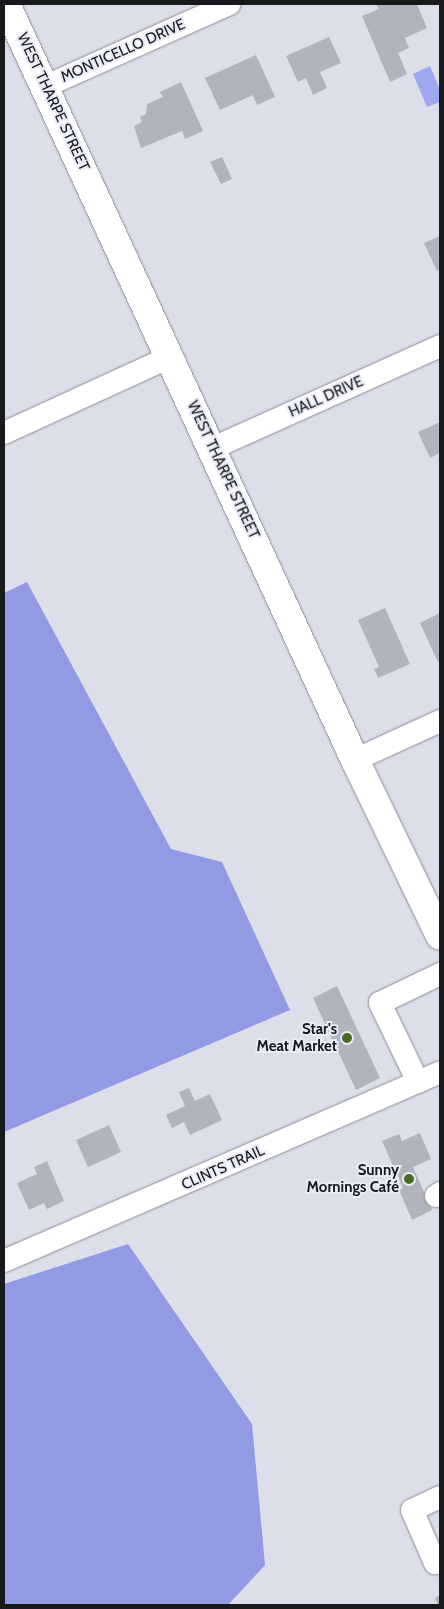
<!DOCTYPE html>
<meta charset="utf-8">
<style>
body{margin:0}
#map{position:relative;width:444px;height:1609px;overflow:hidden;background:#dcdee9;font-family:Cabin,sans-serif}
div>[style]{position:absolute}
.forest>*{inset:0;background:#929ae3}
.water>*{inset:0;background:#9ea7f0}
.building>*{inset:0;background:#b1b3be}
.roads{filter:drop-shadow(0 0 1px #8b8c96) drop-shadow(0 0 1px #8b8c96)}
.minor>*{height:22px;margin:-11px;padding:0 11px;transform-origin:11px;border-radius:11px;background:#fff}
.major>*{height:28px;margin:-14px;padding:0 14px;transform-origin:14px;border-radius:14px;background:#fff}
.dots>*{width:14px;height:14px;translate:-50% -50%;box-sizing:border-box;border:2px solid #e9ebf6;border-radius:50%}
span{translate:-50% -50%;white-space:nowrap;text-align:center;line-height:1.15;-webkit-text-stroke:4px #e9ebf6;paint-order:stroke}
.street-label{font-size:15px;color:#18191d}
.poi-label{font-size:15px;color:#18191d;font-weight:700}
.right{translate:-100% -50%;text-align:right}
.frame{position:absolute;inset:0;border:5px solid #18191d;pointer-events:none}
</style>
<div id="map">
<div class="forest">
<i style="clip-path:polygon(27px 582px,171px 849px,222px 862px,290px 1010px,4px 1132px,4px 593px)"></i>
<i style="clip-path:polygon(128px 1244px,252px 1424px,265px 1565px,228px 1605px,4px 1605px,4px 1284px)"></i>
</div>
<div class="water">
<i style="clip-path:polygon(430px 66px,440px 90px,440px 102px,427px 107px,413px 74px)"></i>
</div>
<div class="building">
<i style="clip-path:polygon(376px 4px,417px 4px,427px 28px,405px 38px,409px 48px,398px 53px,407px 74px,390px 82px,362px 16px,379px 9px)"></i>
<i style="clip-path:polygon(329px 37px,341px 63px,320px 72px,327px 88px,313px 95px,306px 78px,298px 82px,286px 56px)"></i>
<i style="clip-path:polygon(256px 55px,275px 97px,257px 105px,253px 95px,220px 110px,205px 78px)"></i>
<i style="clip-path:polygon(181px 82px,203px 131px,185px 139px,182px 131px,141px 148px,134px 126px,142px 122px,140px 117px,146px 114px,147px 104px,163px 97px,160px 92px)"></i>
<i style="clip-path:polygon(222px 157px,232px 179px,221px 184px,210px 162px)"></i>
<i style="clip-path:polygon(440px 236px,440px 269px,437px 271px,424px 243px)"></i>
<i style="clip-path:polygon(440px 422px,440px 453px,430px 458px,418px 432px)"></i>
<i style="clip-path:polygon(385px 608px,410px 664px,378px 678px,374px 669px,379px 667px,358px 620px)"></i>
<i style="clip-path:polygon(440px 613px,440px 660px,438px 662px,420px 623px)"></i>
<i style="clip-path:polygon(337px 986px,380px 1078px,356px 1090px,313px 998px)"></i>
<i style="clip-path:polygon(189px 1088px,195px 1101px,210px 1094px,222px 1120px,190px 1135px,184px 1122px,172px 1128px,166px 1115px,185px 1106px,179px 1092px)"></i>
<i style="clip-path:polygon(109px 1125px,121px 1152px,88px 1167px,76px 1140px)"></i>
<i style="clip-path:polygon(420px 1133px,431px 1159px,413px 1167px,432px 1210px,412px 1220px,399px 1190px,403px 1188px,382px 1141px,399px 1134px,402px 1141px)"></i>
<i style="clip-path:polygon(47px 1161px,64px 1201px,47px 1209px,44px 1203px,29px 1210px,17px 1183px,37px 1174px,34px 1167px)"></i>
<i style="clip-path:polygon(440px 1595px,440px 1605px,438px 1605px,435px 1598px)"></i>
</div>
<div class="roads">
<div class="minor">
<i style="left:46px;top:86px;width:201px;rotate:-24.1deg"></i>
<i style="left:4px;top:433px;width:183px;rotate:-24.6deg"></i>
<i style="left:213px;top:448px;width:249px;rotate:-24.2deg"></i>
<i style="left:355px;top:760px;width:94px;rotate:-24.6deg"></i>
<i style="left:418px;top:1082px;width:88px;rotate:-115.7deg"></i>
<i style="left:380px;top:1003px;width:67px;rotate:-25.8deg"></i>
<i style="left:436px;top:1196px;width:5px;rotate:-37deg"></i>
<i style="left:4px;top:1261px;width:475px;rotate:-23.4deg"></i>
<i style="left:440px;top:1497px;width:31px;rotate:155deg"></i>
<i style="left:412px;top:1510px;width:58px;rotate:66.5deg"></i>
<i style="left:435px;top:1563px;width:5px;rotate:-22deg"></i>
</div>
<div class="major">
<i style="left:6px;top:4px;width:833px;rotate:65.22deg"></i>
<i style="left:355px;top:760px;width:195px;rotate:64.2deg"></i>
</div>
</div>
<div class="dots">
<i style="left:347px;top:1038px;background:#486b23"></i>
<i style="left:409px;top:1179px;background:#486b23"></i>
</div>
<div class="street-label">
<span style="left:123px;top:51px;rotate:-24deg">MONTICELLO DRIVE</span>
<span style="left:53px;top:102px;rotate:65deg">WEST THARPE STREET</span>
<span style="left:326px;top:397px;rotate:-24deg">HALL DRIVE</span>
<span style="left:223px;top:470px;rotate:65deg">WEST THARPE STREET</span>
<span style="left:223px;top:1168px;rotate:-24deg">CLINTS TRAIL</span>
</div>
<div class="poi-label">
<span class="right" style="left:337px;top:1038px">Star's<br>Meat Market</span>
<span class="right" style="left:399px;top:1179px">Sunny<br>Mornings Café</span>
</div>
<div class="frame"></div>
</div>
